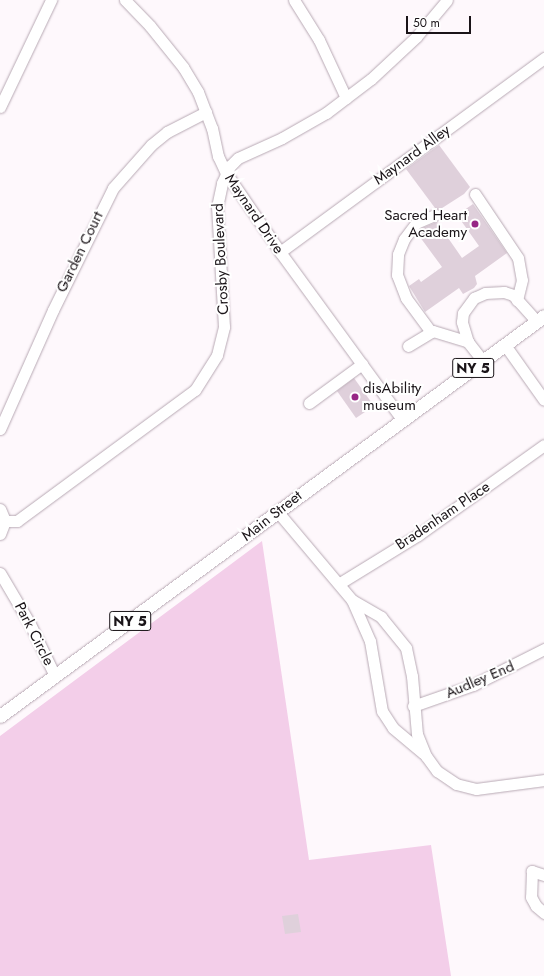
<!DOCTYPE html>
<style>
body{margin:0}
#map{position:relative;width:544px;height:976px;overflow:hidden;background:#fef8fc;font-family:Jost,sans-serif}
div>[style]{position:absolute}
.green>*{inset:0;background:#f3cee9}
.building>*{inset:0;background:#dfd0db}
.roads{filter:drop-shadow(0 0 1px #b8a9b4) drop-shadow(0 0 1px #b8a9b4)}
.minor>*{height:11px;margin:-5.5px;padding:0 5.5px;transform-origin:5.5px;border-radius:5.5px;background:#fff}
.major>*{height:13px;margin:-6.5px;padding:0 6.5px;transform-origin:6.5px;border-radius:6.5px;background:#fff}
.dots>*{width:11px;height:11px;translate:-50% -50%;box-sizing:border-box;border:2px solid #fff;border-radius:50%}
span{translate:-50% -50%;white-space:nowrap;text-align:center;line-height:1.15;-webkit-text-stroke:4px #fff;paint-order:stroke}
.shield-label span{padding:1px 3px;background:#fff;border:1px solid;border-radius:3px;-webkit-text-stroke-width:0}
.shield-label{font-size:14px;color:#1a1418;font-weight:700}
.street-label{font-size:15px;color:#1a1418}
.poi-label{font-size:15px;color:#1a1418}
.right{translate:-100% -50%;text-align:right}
.left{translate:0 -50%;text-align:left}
.scale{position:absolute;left:406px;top:16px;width:65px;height:18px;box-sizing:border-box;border:2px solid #1a1418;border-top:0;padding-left:5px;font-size:12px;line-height:14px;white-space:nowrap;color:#1a1418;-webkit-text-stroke:3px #fff;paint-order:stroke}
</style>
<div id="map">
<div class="green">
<i style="clip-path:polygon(262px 541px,309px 860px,431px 845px,451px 976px,0 976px,0 736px)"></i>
</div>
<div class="building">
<i style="clip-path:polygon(439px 145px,470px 187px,464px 194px,439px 210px,435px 208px,406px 169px)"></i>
<i style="clip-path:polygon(473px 204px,507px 253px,475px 276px,477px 284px,474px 288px,463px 294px,459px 288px,425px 312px,409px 286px,419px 279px,421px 282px,442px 267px,417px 233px,422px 228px,437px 222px,462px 258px,479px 246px,457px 215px)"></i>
<i style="clip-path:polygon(354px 378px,374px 406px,356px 418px,337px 391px)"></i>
<i style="clip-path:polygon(298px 914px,301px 932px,285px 934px,282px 916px)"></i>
</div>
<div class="roads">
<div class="minor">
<i style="left:125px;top:0;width:36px;rotate:46deg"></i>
<i style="left:150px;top:26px;width:53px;rotate:51.2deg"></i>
<i style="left:183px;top:67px;width:29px;rotate:59deg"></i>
<i style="left:198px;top:92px;width:39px;rotate:69deg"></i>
<i style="left:212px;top:128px;width:29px;rotate:78deg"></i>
<i style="left:218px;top:156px;width:19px;rotate:65deg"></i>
<i style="left:226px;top:173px;width:96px;rotate:55.6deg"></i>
<i style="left:280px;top:252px;width:207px;rotate:53.9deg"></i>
<i style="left:294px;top:0;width:47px;rotate:58deg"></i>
<i style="left:319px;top:40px;width:64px;rotate:65deg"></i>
<i style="left:0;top:107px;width:119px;rotate:-64.5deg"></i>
<i style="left:475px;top:194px;width:77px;rotate:56.1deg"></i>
<i style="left:518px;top:258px;width:22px;rotate:80deg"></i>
<i style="left:522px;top:280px;width:21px;rotate:104deg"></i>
<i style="left:280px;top:252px;width:328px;rotate:-36.3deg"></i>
<i style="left:431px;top:332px;width:42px;rotate:-126.3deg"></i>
<i style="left:406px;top:298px;width:25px;rotate:-111deg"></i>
<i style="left:397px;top:275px;width:21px;rotate:-87deg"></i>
<i style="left:398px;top:254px;width:16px;rotate:-68deg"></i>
<i style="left:404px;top:239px;width:20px;rotate:-53deg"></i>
<i style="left:416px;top:223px;width:21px;rotate:-23deg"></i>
<i style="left:468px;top:342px;width:21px;rotate:-107deg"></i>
<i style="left:462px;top:322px;width:9px;rotate:-84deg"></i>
<i style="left:463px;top:313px;width:19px;rotate:-54deg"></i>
<i style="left:474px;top:298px;width:12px;rotate:-24deg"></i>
<i style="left:485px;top:293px;width:19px;rotate:-3deg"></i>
<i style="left:504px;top:292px;width:9px;rotate:18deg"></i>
<i style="left:513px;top:295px;width:36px;rotate:48deg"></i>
<i style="left:505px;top:345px;width:67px;rotate:54.7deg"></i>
<i style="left:408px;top:346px;width:29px;rotate:-31deg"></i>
<i style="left:433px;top:331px;width:37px;rotate:17deg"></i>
<i style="left:468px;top:342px;width:24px;rotate:52deg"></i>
<i style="left:309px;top:403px;width:66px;rotate:-36.3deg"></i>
<i style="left:0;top:429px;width:130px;rotate:-66deg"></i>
<i style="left:53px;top:310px;width:136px;rotate:-63.8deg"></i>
<i style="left:113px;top:188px;width:57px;rotate:-48.5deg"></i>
<i style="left:151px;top:145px;width:21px;rotate:-39deg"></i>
<i style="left:167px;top:132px;width:44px;rotate:-27.1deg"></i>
<i style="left:0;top:509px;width:13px;rotate:67deg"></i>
<i style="left:5px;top:521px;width:14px;rotate:111deg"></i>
<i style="left:277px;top:511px;width:116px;rotate:49.9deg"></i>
<i style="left:352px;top:600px;width:45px;rotate:66.3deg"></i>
<i style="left:370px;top:641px;width:71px;rotate:80.3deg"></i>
<i style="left:382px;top:711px;width:20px;rotate:57deg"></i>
<i style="left:393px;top:728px;width:39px;rotate:40deg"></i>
<i style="left:5px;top:521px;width:12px"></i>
<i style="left:17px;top:521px;width:221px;rotate:-36.4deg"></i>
<i style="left:195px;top:390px;width:41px;rotate:-57.8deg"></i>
<i style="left:217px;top:355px;width:29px;rotate:-76deg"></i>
<i style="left:224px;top:327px;width:120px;rotate:-93.3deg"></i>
<i style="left:217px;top:207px;width:25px;rotate:-78deg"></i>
<i style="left:222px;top:183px;width:19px;rotate:-65deg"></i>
<i style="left:230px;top:166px;width:11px;rotate:-45deg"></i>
<i style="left:238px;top:158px;width:48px;rotate:-24.4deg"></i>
<i style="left:282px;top:138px;width:51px;rotate:-29.6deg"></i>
<i style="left:326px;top:113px;width:56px;rotate:-37.1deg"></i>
<i style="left:371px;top:79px;width:62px;rotate:-43deg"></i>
<i style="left:416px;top:37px;width:48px;rotate:-50deg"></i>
<i style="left:0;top:573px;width:59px;rotate:59.5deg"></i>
<i style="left:30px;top:624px;width:58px;rotate:64.3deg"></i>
<i style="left:340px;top:583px;width:92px;rotate:-31.6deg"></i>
<i style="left:418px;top:535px;width:155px;rotate:-35.5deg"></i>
<i style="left:352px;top:600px;width:34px;rotate:30deg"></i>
<i style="left:381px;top:617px;width:40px;rotate:51deg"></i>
<i style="left:406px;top:648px;width:29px;rotate:78deg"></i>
<i style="left:412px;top:676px;width:58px;rotate:85.1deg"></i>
<i style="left:417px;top:734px;width:24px;rotate:68deg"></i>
<i style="left:426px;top:756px;width:19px;rotate:54deg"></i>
<i style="left:437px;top:771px;width:23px;rotate:34deg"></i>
<i style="left:456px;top:784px;width:21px;rotate:14deg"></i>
<i style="left:476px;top:789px;width:69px;rotate:-7.5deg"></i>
<i style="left:413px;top:706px;width:64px;rotate:-19.3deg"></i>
<i style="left:473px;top:685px;width:80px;rotate:-26.9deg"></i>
<i style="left:544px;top:875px;width:13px;rotate:-162deg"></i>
<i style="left:532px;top:871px;width:26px;rotate:92deg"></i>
<i style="left:531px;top:897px;width:10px;rotate:61deg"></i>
<i style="left:536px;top:906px;width:11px;rotate:41deg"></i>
</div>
<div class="major">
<i style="left:0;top:716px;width:675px;rotate:-36.33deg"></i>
</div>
</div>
<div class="dots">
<i style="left:475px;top:224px;background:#972685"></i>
<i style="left:355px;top:397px;background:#972685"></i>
</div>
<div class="shield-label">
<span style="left:473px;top:368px">NY 5</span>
<span style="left:130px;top:621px">NY 5</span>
</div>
<div class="street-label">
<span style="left:412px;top:155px;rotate:-36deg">Maynard Alley</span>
<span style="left:254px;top:214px;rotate:56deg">Maynard Drive</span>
<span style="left:80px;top:252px;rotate:-64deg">Garden Court</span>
<span style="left:221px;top:259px;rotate:-93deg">Crosby Boulevard</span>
<span style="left:272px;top:516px;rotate:-38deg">Main Street</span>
<span style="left:443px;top:516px;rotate:-34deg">Bradenham Place</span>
<span style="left:34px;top:634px;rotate:63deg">Park Circle</span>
<span style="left:480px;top:680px;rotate:-23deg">Audley End</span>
</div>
<div class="poi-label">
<span class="right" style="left:467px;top:224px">Sacred Heart<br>Academy</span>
<span class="left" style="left:363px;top:397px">disAbility<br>museum</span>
</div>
<div class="scale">50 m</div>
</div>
